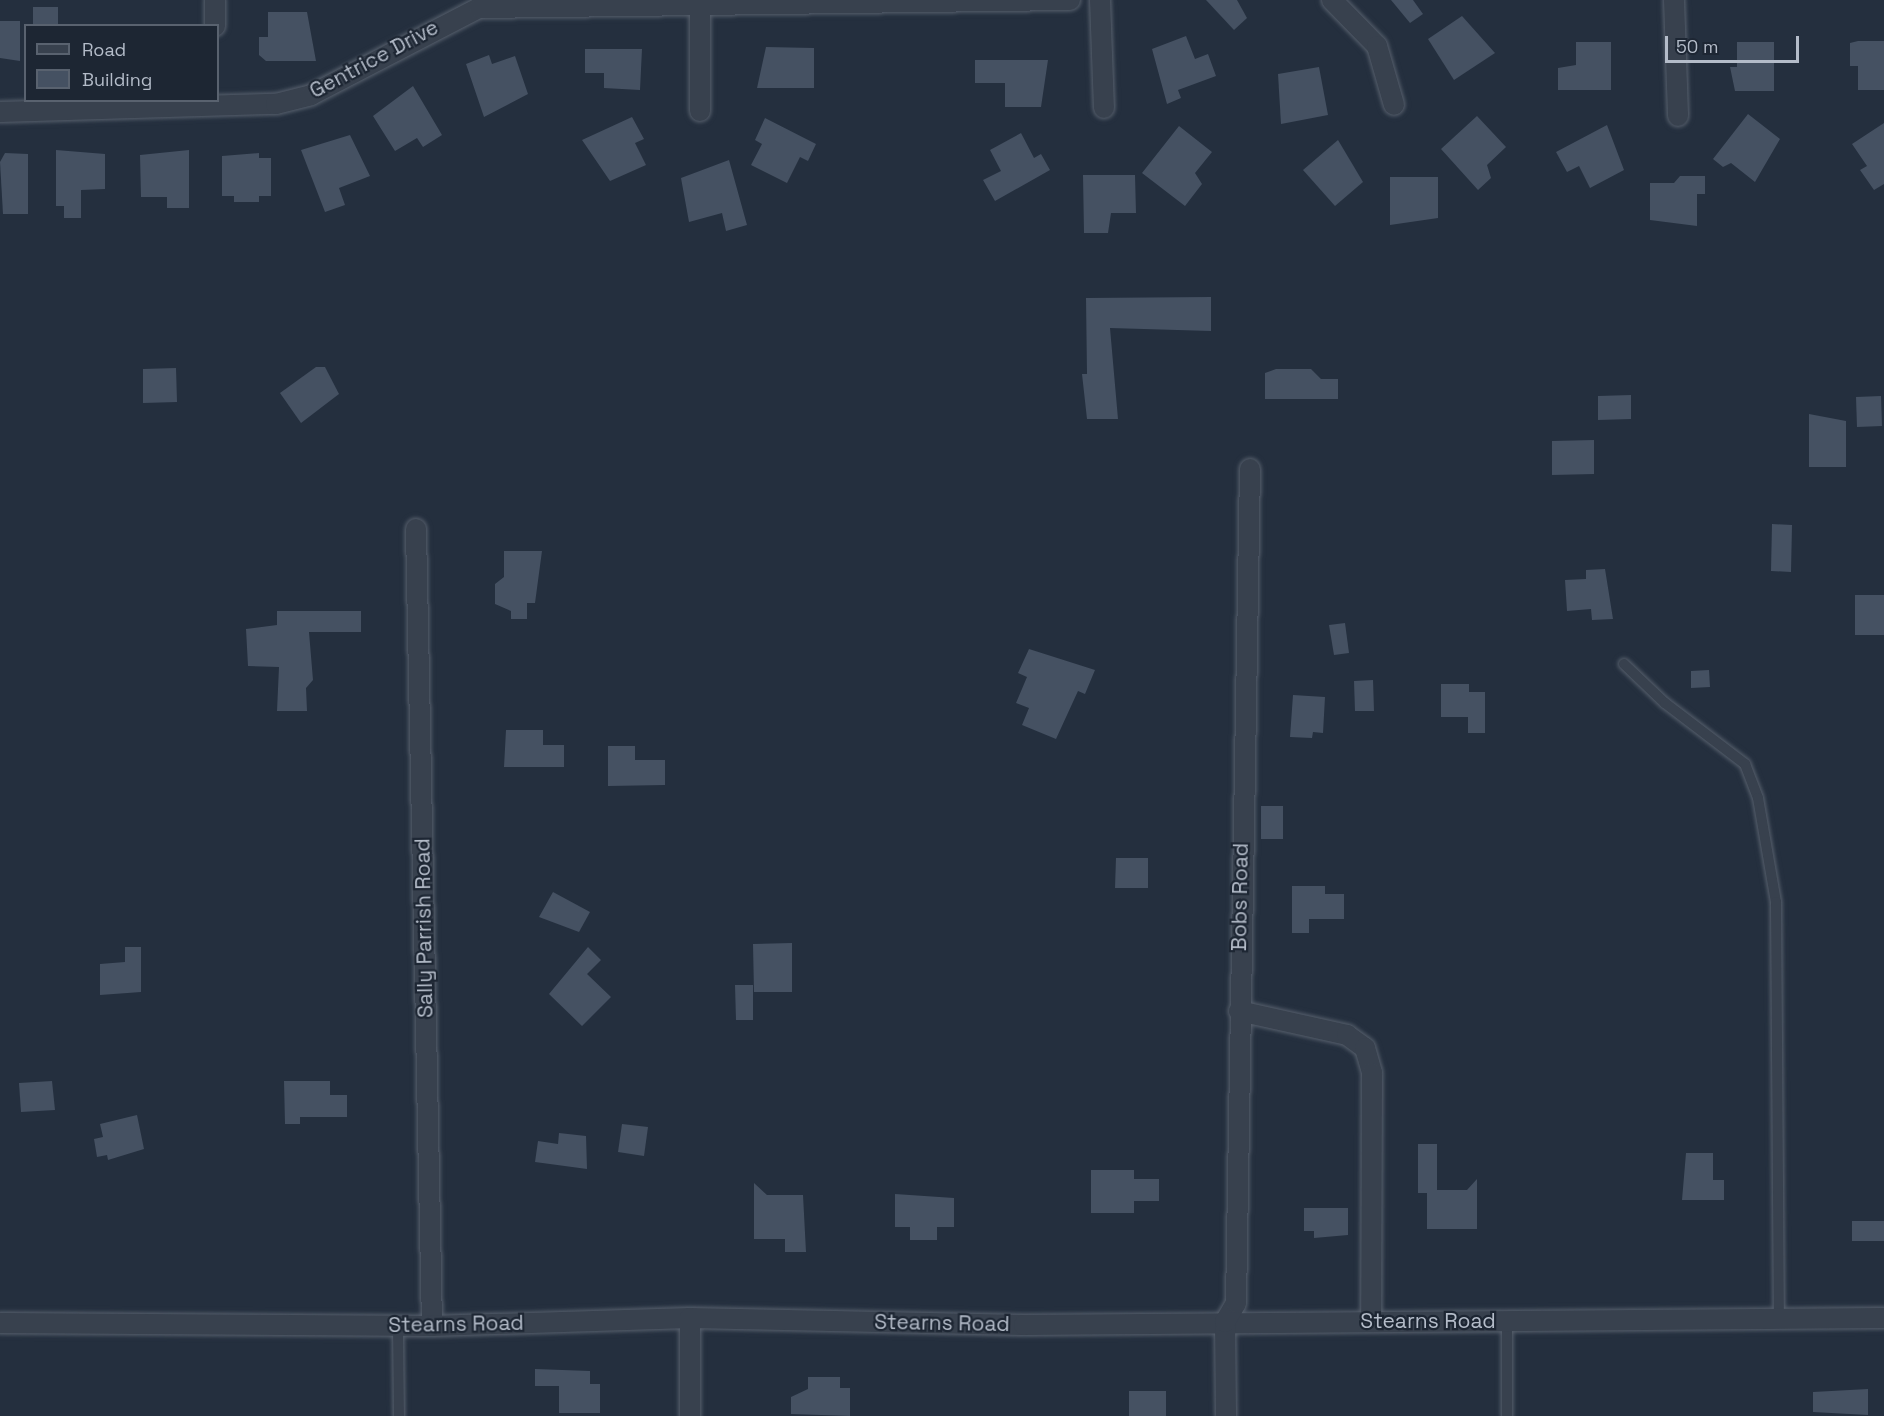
<!DOCTYPE html>
<style>
body{margin:0}
#map{position:relative;width:1884px;height:1416px;overflow:hidden;background:#242f3e;font-family:"Space Grotesk",sans-serif}
div>[style]{position:absolute}
.building>*{inset:0;background:#455162}
.roads{filter:drop-shadow(0 0 2px #565f6c) drop-shadow(0 0 2px #565f6c)}
.service>*{height:10px;margin:-5px;padding:0 5px;transform-origin:5px;border-radius:5px;background:#38414e}
.minor>*{height:20px;margin:-10px;padding:0 10px;transform-origin:10px;border-radius:10px;background:#38414e}
span{translate:-50% -50%;white-space:nowrap;text-align:center;line-height:1.15;-webkit-text-stroke:4.5px #1d2633;paint-order:stroke}
.street-label{font-size:21px;color:#b4bcc9}
.legend{position:absolute;left:24px;top:24px;width:195px;height:78px;box-sizing:border-box;background:#1d2633;border:2px solid #59626f;margin:0;padding:8px 10px;list-style:none;font-size:18px;color:#b4bcc9}
.legend li{display:flex;align-items:center;gap:12px;height:30px}
.legend b{width:30px;border:2px solid #59626f}
.scale{position:absolute;left:1665px;top:36px;width:134px;height:27px;box-sizing:border-box;border:3px solid #b4bcc9;border-top:0;padding-left:8px;font-size:18px;line-height:21px;white-space:nowrap;color:#b4bcc9;-webkit-text-stroke:4px #1d2633;paint-order:stroke}
</style>
<div id="map">
<div class="building">
<i style="clip-path:polygon(1206px 0,1237px 0,1247px 18px,1234px 30px)"></i>
<i style="clip-path:polygon(1391px 0,1413px 0,1423px 14px,1410px 23px)"></i>
<i style="clip-path:polygon(33px 7px,58px 7px,58px 26px,33px 26px)"></i>
<i style="clip-path:polygon(268px 12px,307px 12px,316px 61px,266px 61px,259px 55px,259px 37px,268px 37px)"></i>
<i style="clip-path:polygon(1462px 16px,1495px 53px,1454px 80px,1428px 39px)"></i>
<i style="clip-path:polygon(0 21px,20px 21px,20px 61px,0 58px)"></i>
<i style="clip-path:polygon(1186px 36px,1195px 59px,1208px 54px,1216px 76px,1178px 90px,1181px 98px,1167px 104px,1152px 49px)"></i>
<i style="clip-path:polygon(1858px 41px,1884px 41px,1884px 90px,1858px 90px,1858px 66px,1850px 66px,1850px 43px)"></i>
<i style="clip-path:polygon(1576px 42px,1611px 42px,1611px 90px,1558px 90px,1558px 68px,1576px 65px)"></i>
<i style="clip-path:polygon(1737px 42px,1774px 42px,1774px 91px,1735px 91px,1730px 67px,1737px 67px)"></i>
<i style="clip-path:polygon(766px 47px,814px 48px,814px 88px,757px 88px)"></i>
<i style="clip-path:polygon(585px 49px,642px 49px,640px 90px,604px 88px,604px 73px,585px 73px)"></i>
<i style="clip-path:polygon(489px 55px,492px 64px,515px 56px,528px 94px,484px 117px,466px 64px)"></i>
<i style="clip-path:polygon(975px 60px,1048px 60px,1041px 107px,1005px 107px,1005px 83px,975px 83px)"></i>
<i style="clip-path:polygon(1319px 67px,1328px 115px,1281px 124px,1278px 74px)"></i>
<i style="clip-path:polygon(413px 86px,442px 135px,423px 147px,417px 138px,395px 151px,373px 116px)"></i>
<i style="clip-path:polygon(1748px 114px,1780px 139px,1755px 182px,1731px 163px,1723px 167px,1713px 159px)"></i>
<i style="clip-path:polygon(1477px 116px,1506px 147px,1487px 165px,1491px 178px,1478px 190px,1441px 149px)"></i>
<i style="clip-path:polygon(632px 117px,644px 139px,635px 143px,646px 165px,610px 181px,582px 140px)"></i>
<i style="clip-path:polygon(765px 118px,816px 144px,808px 161px,800px 157px,787px 183px,751px 165px,762px 144px,755px 140px)"></i>
<i style="clip-path:polygon(1884px 123px,1884px 184px,1874px 190px,1860px 170px,1867px 166px,1852px 144px)"></i>
<i style="clip-path:polygon(1607px 125px,1624px 170px,1590px 188px,1579px 166px,1567px 172px,1556px 152px)"></i>
<i style="clip-path:polygon(1179px 126px,1212px 152px,1195px 173px,1202px 184px,1185px 206px,1142px 173px)"></i>
<i style="clip-path:polygon(1021px 133px,1034px 158px,1041px 154px,1050px 170px,995px 201px,983px 180px,1001px 171px,990px 150px)"></i>
<i style="clip-path:polygon(350px 135px,370px 176px,339px 188px,345px 205px,325px 212px,301px 150px)"></i>
<i style="clip-path:polygon(1338px 140px,1363px 182px,1335px 206px,1303px 170px)"></i>
<i style="clip-path:polygon(56px 150px,105px 154px,105px 189px,81px 190px,81px 218px,64px 218px,64px 206px,56px 206px)"></i>
<i style="clip-path:polygon(189px 150px,189px 208px,167px 208px,167px 197px,141px 197px,140px 155px)"></i>
<i style="clip-path:polygon(5px 153px,28px 154px,28px 214px,3px 214px,0 162px)"></i>
<i style="clip-path:polygon(259px 153px,259px 158px,271px 158px,271px 196px,259px 196px,259px 202px,234px 202px,234px 196px,222px 196px,222px 156px)"></i>
<i style="clip-path:polygon(729px 160px,747px 225px,726px 231px,722px 213px,689px 222px,681px 178px)"></i>
<i style="clip-path:polygon(1083px 175px,1135px 175px,1136px 213px,1111px 213px,1108px 233px,1084px 233px)"></i>
<i style="clip-path:polygon(1680px 176px,1705px 176px,1705px 194px,1697px 194px,1697px 226px,1650px 220px,1650px 183px,1674px 183px)"></i>
<i style="clip-path:polygon(1390px 177px,1438px 177px,1438px 218px,1390px 225px)"></i>
<i style="clip-path:polygon(1211px 297px,1211px 331px,1110px 328px,1118px 419px,1087px 419px,1082px 374px,1087px 374px,1086px 298px)"></i>
<i style="clip-path:polygon(316px 367px,325px 367px,339px 394px,301px 423px,280px 393px)"></i>
<i style="clip-path:polygon(176px 368px,177px 402px,143px 403px,143px 369px)"></i>
<i style="clip-path:polygon(1276px 369px,1311px 369px,1321px 379px,1338px 379px,1338px 399px,1265px 399px,1265px 373px)"></i>
<i style="clip-path:polygon(1631px 395px,1631px 419px,1598px 420px,1598px 396px)"></i>
<i style="clip-path:polygon(1881px 396px,1882px 426px,1857px 427px,1856px 397px)"></i>
<i style="clip-path:polygon(1809px 414px,1846px 421px,1846px 467px,1809px 467px)"></i>
<i style="clip-path:polygon(1594px 440px,1594px 474px,1552px 475px,1552px 441px)"></i>
<i style="clip-path:polygon(1772px 524px,1792px 525px,1791px 572px,1771px 571px)"></i>
<i style="clip-path:polygon(504px 551px,542px 551px,535px 603px,527px 603px,527px 619px,511px 619px,511px 611px,495px 604px,495px 584px,504px 577px)"></i>
<i style="clip-path:polygon(1605px 569px,1613px 619px,1592px 620px,1591px 609px,1567px 611px,1565px 580px,1586px 579px,1586px 570px)"></i>
<i style="clip-path:polygon(1855px 595px,1884px 595px,1884px 635px,1855px 635px)"></i>
<i style="clip-path:polygon(277px 611px,361px 611px,361px 632px,309px 632px,313px 680px,306px 688px,307px 711px,277px 711px,279px 667px,248px 666px,246px 629px,277px 625px)"></i>
<i style="clip-path:polygon(1345px 623px,1349px 653px,1334px 655px,1329px 625px)"></i>
<i style="clip-path:polygon(1029px 649px,1095px 670px,1085px 694px,1078px 691px,1056px 739px,1022px 725px,1029px 708px,1016px 703px,1027px 677px,1018px 673px)"></i>
<i style="clip-path:polygon(1709px 670px,1710px 687px,1691px 688px,1691px 671px)"></i>
<i style="clip-path:polygon(1373px 680px,1374px 711px,1355px 711px,1354px 681px)"></i>
<i style="clip-path:polygon(1441px 684px,1469px 684px,1469px 692px,1485px 692px,1485px 733px,1468px 733px,1468px 717px,1441px 717px)"></i>
<i style="clip-path:polygon(1293px 695px,1325px 697px,1323px 733px,1313px 732px,1312px 738px,1290px 737px)"></i>
<i style="clip-path:polygon(506px 730px,543px 730px,543px 745px,564px 745px,564px 767px,504px 767px)"></i>
<i style="clip-path:polygon(608px 746px,635px 746px,635px 760px,665px 760px,665px 785px,608px 786px)"></i>
<i style="clip-path:polygon(1261px 806px,1283px 806px,1283px 839px,1261px 839px)"></i>
<i style="clip-path:polygon(1116px 858px,1148px 858px,1148px 888px,1115px 888px)"></i>
<i style="clip-path:polygon(1292px 886px,1325px 886px,1325px 894px,1344px 894px,1344px 919px,1309px 919px,1309px 933px,1292px 933px)"></i>
<i style="clip-path:polygon(553px 892px,590px 912px,579px 932px,539px 917px)"></i>
<i style="clip-path:polygon(792px 943px,792px 992px,754px 992px,753px 944px)"></i>
<i style="clip-path:polygon(125px 947px,141px 947px,141px 992px,100px 995px,100px 964px,125px 962px)"></i>
<i style="clip-path:polygon(588px 947px,601px 960px,587px 974px,611px 997px,582px 1026px,549px 994px)"></i>
<i style="clip-path:polygon(735px 985px,753px 985px,753px 1020px,736px 1020px)"></i>
<i style="clip-path:polygon(52px 1081px,55px 1110px,21px 1112px,19px 1083px)"></i>
<i style="clip-path:polygon(284px 1081px,330px 1081px,330px 1095px,347px 1095px,347px 1117px,300px 1117px,300px 1124px,285px 1124px)"></i>
<i style="clip-path:polygon(137px 1115px,144px 1149px,108px 1160px,107px 1155px,97px 1157px,94px 1139px,103px 1137px,100px 1124px)"></i>
<i style="clip-path:polygon(622px 1124px,648px 1127px,644px 1156px,618px 1152px)"></i>
<i style="clip-path:polygon(559px 1133px,586px 1136px,587px 1169px,535px 1162px,538px 1141px,558px 1144px)"></i>
<i style="clip-path:polygon(1418px 1144px,1437px 1144px,1437px 1190px,1467px 1190px,1477px 1179px,1477px 1229px,1427px 1229px,1427px 1193px,1418px 1193px)"></i>
<i style="clip-path:polygon(1686px 1153px,1713px 1153px,1713px 1180px,1724px 1180px,1724px 1200px,1682px 1200px)"></i>
<i style="clip-path:polygon(1091px 1170px,1134px 1170px,1134px 1179px,1159px 1179px,1159px 1201px,1134px 1201px,1134px 1213px,1091px 1213px)"></i>
<i style="clip-path:polygon(754px 1183px,767px 1195px,803px 1195px,806px 1252px,785px 1252px,785px 1239px,754px 1239px)"></i>
<i style="clip-path:polygon(895px 1194px,954px 1198px,954px 1227px,937px 1227px,937px 1240px,910px 1240px,910px 1227px,895px 1227px)"></i>
<i style="clip-path:polygon(1304px 1208px,1348px 1208px,1348px 1235px,1314px 1238px,1314px 1231px,1304px 1231px)"></i>
<i style="clip-path:polygon(1852px 1221px,1884px 1221px,1884px 1241px,1852px 1241px)"></i>
<i style="clip-path:polygon(535px 1369px,590px 1371px,590px 1384px,600px 1384px,600px 1413px,559px 1413px,559px 1386px,535px 1386px)"></i>
<i style="clip-path:polygon(808px 1377px,840px 1377px,840px 1388px,850px 1388px,850px 1416px,791px 1414px,791px 1397px,808px 1389px)"></i>
<i style="clip-path:polygon(1868px 1389px,1868px 1415px,1813px 1412px,1813px 1392px)"></i>
<i style="clip-path:polygon(1129px 1391px,1166px 1391px,1166px 1416px,1129px 1416px)"></i>
</div>
<div class="roads">
<div class="service">
<i style="left:1624px;top:664px;width:57px;rotate:43.6deg"></i>
<i style="left:1665px;top:703px;width:101px;rotate:37.3deg"></i>
<i style="left:1745px;top:764px;width:36px;rotate:69deg"></i>
<i style="left:1758px;top:798px;width:106px;rotate:80.2deg"></i>
<i style="left:1776px;top:902px;width:417px;rotate:89.6deg"></i>
<i style="left:1507px;top:1320px;width:96px;rotate:90deg"></i>
<i style="left:398px;top:1326px;width:90px;rotate:89.4deg"></i>
</div>
<div class="minor">
<i style="left:215px;top:0;width:26px;rotate:90deg"></i>
<i style="left:1100px;top:0;width:108px;rotate:87.9deg"></i>
<i style="left:1332px;top:0;width:64px;rotate:45.6deg"></i>
<i style="left:1377px;top:46px;width:61px;rotate:73.9deg"></i>
<i style="left:1674px;top:0;width:116px;rotate:88deg"></i>
<i style="left:700px;top:5px;width:106px;rotate:90deg"></i>
<i style="left:0;top:112px;width:276px;rotate:-1.7deg"></i>
<i style="left:276px;top:104px;width:36px;rotate:-14deg"></i>
<i style="left:311px;top:95px;width:189px;rotate:-27.4deg"></i>
<i style="left:479px;top:8px;width:591px;rotate:-0.78deg"></i>
<i style="left:416px;top:529px;width:797px;rotate:88.85deg"></i>
<i style="left:1239px;top:1011px;width:111px;rotate:12.5deg"></i>
<i style="left:1347px;top:1035px;width:22px;rotate:36deg"></i>
<i style="left:1365px;top:1048px;width:26px;rotate:74deg"></i>
<i style="left:1372px;top:1073px;width:248px;rotate:90.2deg"></i>
<i style="left:0;top:1323px;width:432px;rotate:0.4deg"></i>
<i style="left:432px;top:1326px;width:258px;rotate:-1.8deg"></i>
<i style="left:690px;top:1318px;width:334px;rotate:1.2deg"></i>
<i style="left:1024px;top:1325px;width:860px;rotate:-0.47deg"></i>
<i style="left:690px;top:1416px;width:98px;rotate:-90deg"></i>
<i style="left:1226px;top:1416px;width:94px;rotate:-90.6deg"></i>
<i style="left:1225px;top:1322px;width:22px;rotate:-60deg"></i>
<i style="left:1236px;top:1303px;width:834px;rotate:-89.04deg"></i>
</div>
</div>
<div class="street-label">
<span style="left:374px;top:59px;rotate:-28deg">Gentrice Drive</span>
<span style="left:1240px;top:897px;rotate:-89deg">Bobs Road</span>
<span style="left:424px;top:928px;rotate:-91deg">Sally Parrish Road</span>
<span style="left:1428px;top:1321px">Stearns Road</span>
<span style="left:942px;top:1323px;rotate:1deg">Stearns Road</span>
<span style="left:456px;top:1324px;rotate:-1deg">Stearns Road</span>
</div>
<ul class="legend">
<li><b style="height:8px;background:#38414e"></b>Road</li>
<li><b style="height:16px;background:#455162"></b>Building</li>
</ul>
<div class="scale">50 m</div>
</div>
